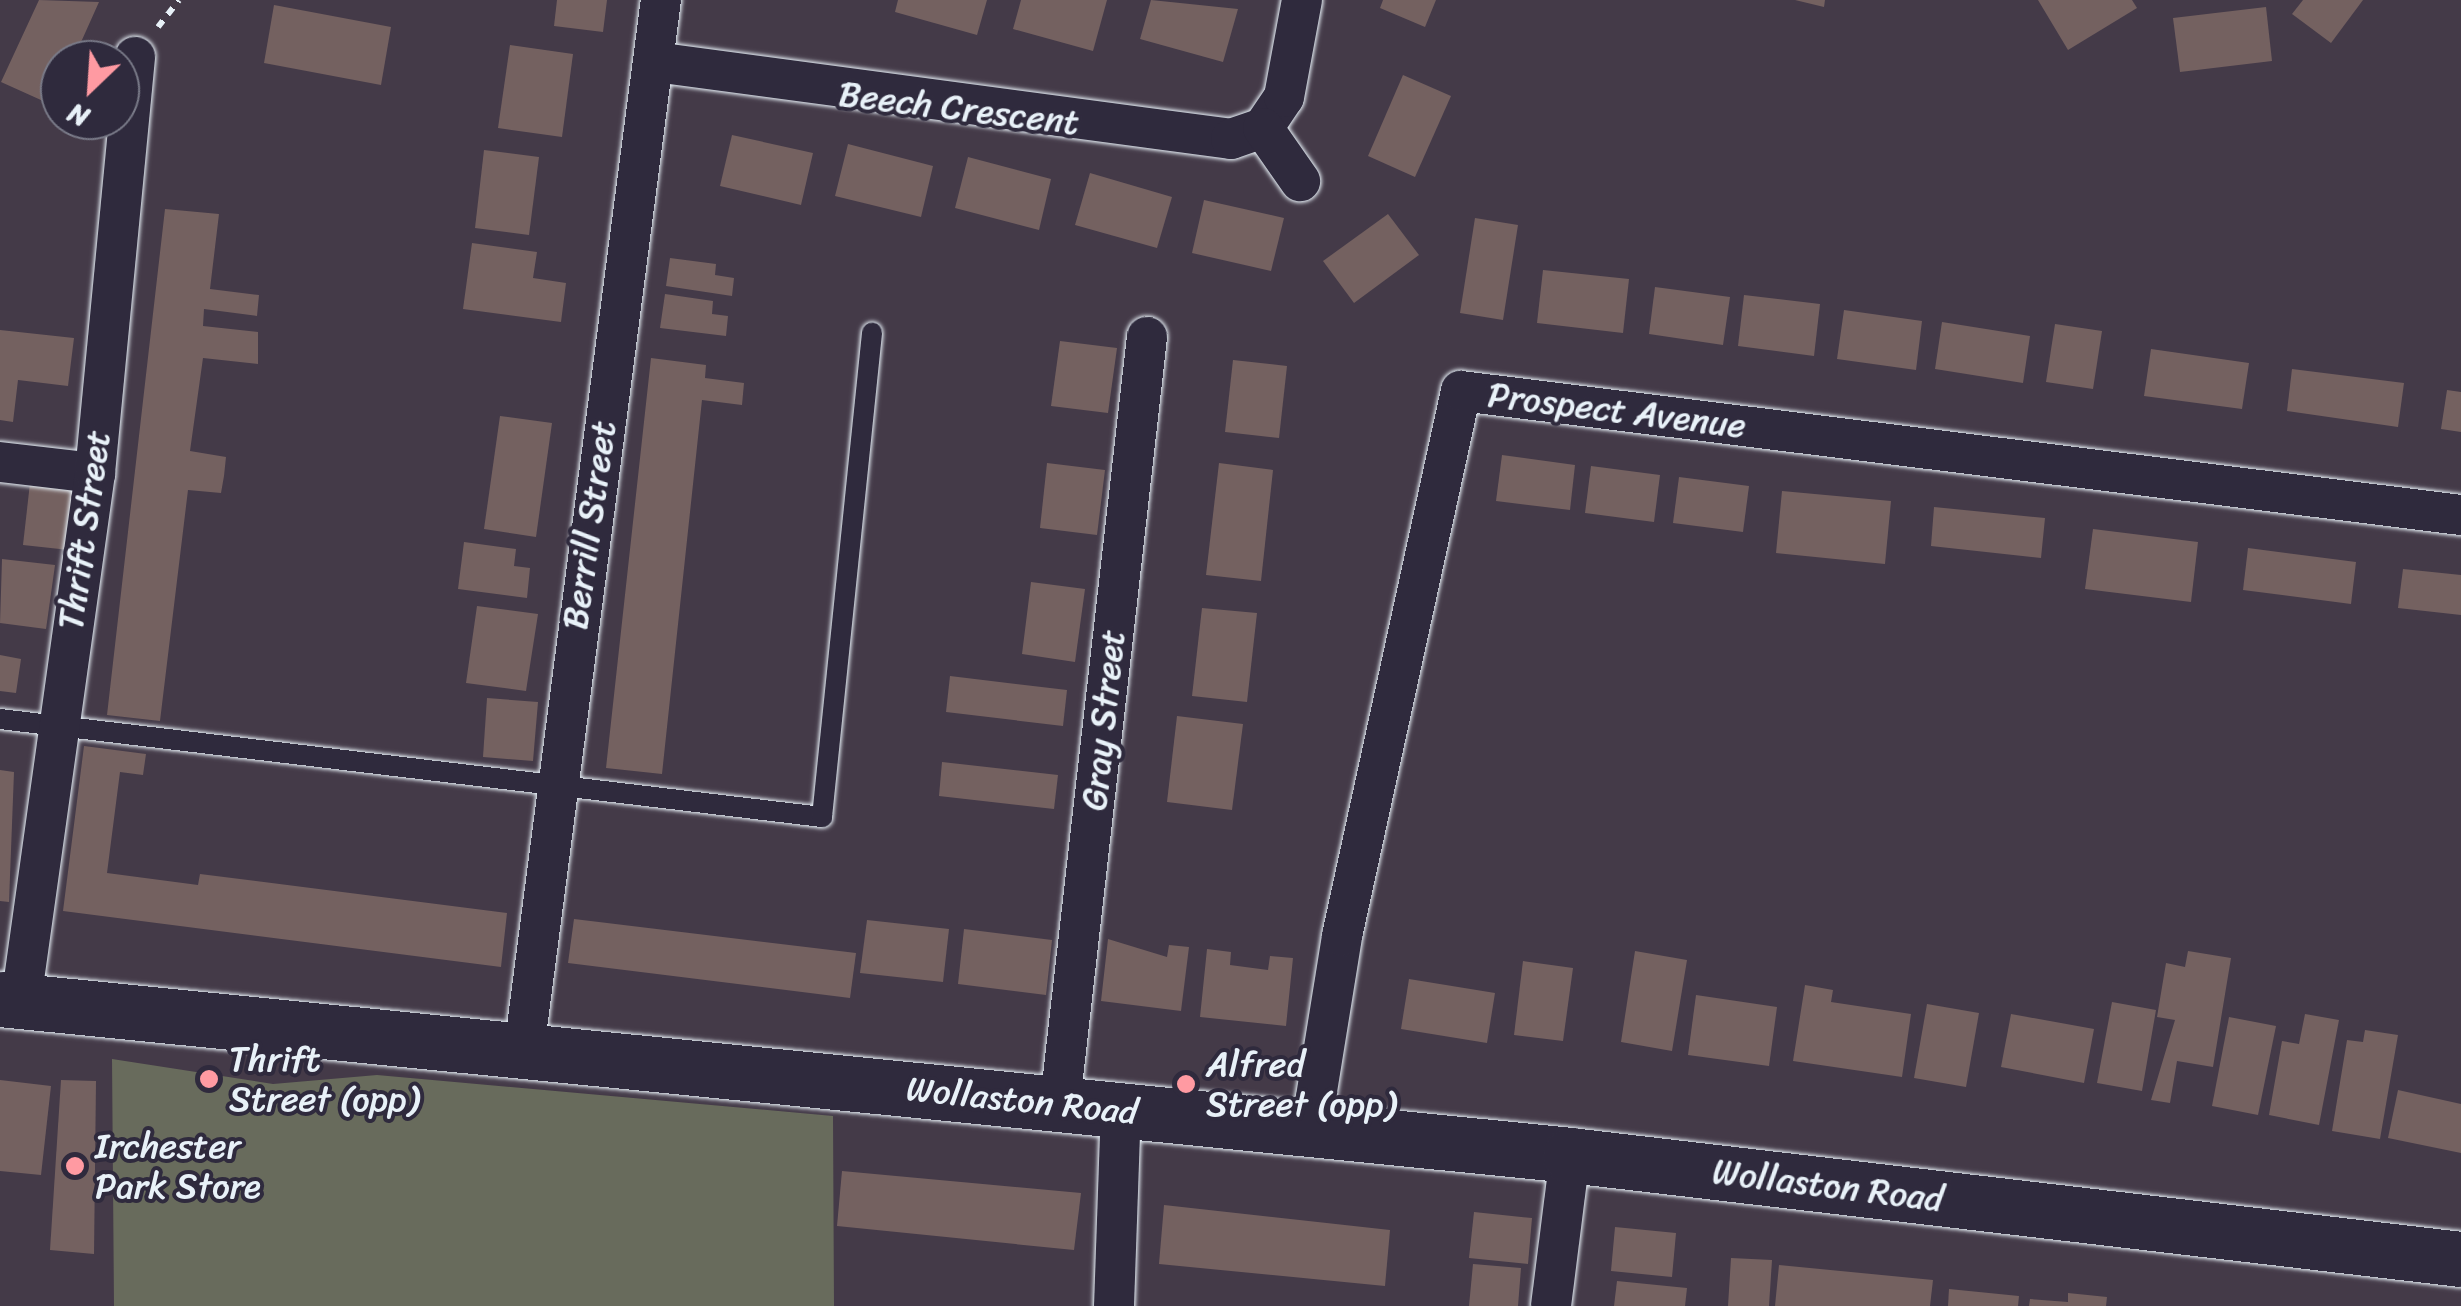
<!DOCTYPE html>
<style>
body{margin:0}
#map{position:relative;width:2461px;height:1306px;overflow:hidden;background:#443a48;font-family:Sriracha,sans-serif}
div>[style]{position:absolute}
.green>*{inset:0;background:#686b5c}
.building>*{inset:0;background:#746160}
.path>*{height:6px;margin-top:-3px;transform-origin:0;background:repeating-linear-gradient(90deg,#e8f1f8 0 8px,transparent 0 16px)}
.roads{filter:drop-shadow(0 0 2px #e8f1f8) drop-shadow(0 0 2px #e8f1f8)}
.service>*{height:20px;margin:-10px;padding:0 10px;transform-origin:10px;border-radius:10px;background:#2f2a3d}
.minor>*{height:40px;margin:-20px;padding:0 20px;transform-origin:20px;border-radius:20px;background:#2f2a3d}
.secondary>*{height:55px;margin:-27.5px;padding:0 27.5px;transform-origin:27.5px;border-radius:27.5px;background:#2f2a3d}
.dots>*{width:28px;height:28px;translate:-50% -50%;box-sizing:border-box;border:5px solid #2f2a3d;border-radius:50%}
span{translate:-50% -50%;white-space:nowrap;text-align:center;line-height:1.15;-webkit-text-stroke:8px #2f2a3d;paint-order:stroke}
.street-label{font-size:35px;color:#e8f1f8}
.poi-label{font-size:35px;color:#e8f1f8}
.left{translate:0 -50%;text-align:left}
.north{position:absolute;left:40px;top:40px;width:100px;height:100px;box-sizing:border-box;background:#2f2a3d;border:2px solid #797a88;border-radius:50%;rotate:205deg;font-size:28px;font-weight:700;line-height:40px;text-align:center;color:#e8f1f8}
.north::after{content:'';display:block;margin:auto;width:35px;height:45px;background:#ff9aa2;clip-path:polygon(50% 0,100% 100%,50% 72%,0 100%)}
</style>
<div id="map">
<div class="green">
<i style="clip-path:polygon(112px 1059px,273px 1084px,377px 1075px,833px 1116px,834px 1306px,114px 1306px)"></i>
</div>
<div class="building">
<i style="clip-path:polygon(39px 0,99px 2px,73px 60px,60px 60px,52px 105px,1px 82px)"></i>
<i style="clip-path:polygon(557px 0,607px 0,603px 32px,554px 26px)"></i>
<i style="clip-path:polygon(898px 0,987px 0,977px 35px,895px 12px)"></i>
<i style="clip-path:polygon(1021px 0,1107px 0,1093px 51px,1013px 29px)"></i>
<i style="clip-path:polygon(1151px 0,1238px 9px,1223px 62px,1140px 39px)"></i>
<i style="clip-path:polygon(1383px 0,1436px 0,1425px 27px,1380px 8px)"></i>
<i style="clip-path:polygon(1795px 0,1825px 0,1824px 7px)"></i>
<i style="clip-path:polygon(2038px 0,2132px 0,2137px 8px,2068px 50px)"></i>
<i style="clip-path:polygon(2303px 0,2363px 0,2331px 43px,2292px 14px)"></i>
<i style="clip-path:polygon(274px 5px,391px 27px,381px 85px,264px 63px)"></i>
<i style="clip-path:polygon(2266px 7px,2272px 61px,2180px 72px,2173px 18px)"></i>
<i style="clip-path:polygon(510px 45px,573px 54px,562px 137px,498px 128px)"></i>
<i style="clip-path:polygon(1403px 75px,1451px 96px,1415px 177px,1368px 156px)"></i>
<i style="clip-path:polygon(732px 135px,813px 153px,801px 205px,720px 186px)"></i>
<i style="clip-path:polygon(848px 144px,933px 166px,921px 217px,835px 196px)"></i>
<i style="clip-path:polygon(484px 150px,539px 157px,529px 235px,475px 228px)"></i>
<i style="clip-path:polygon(968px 157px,1051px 179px,1039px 230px,955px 208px)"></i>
<i style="clip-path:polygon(1090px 173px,1172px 197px,1157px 248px,1075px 225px)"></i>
<i style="clip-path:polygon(1204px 200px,1284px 218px,1271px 271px,1192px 253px)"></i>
<i style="clip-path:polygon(165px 209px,219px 214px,210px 289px,259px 295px,257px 316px,204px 309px,203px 326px,258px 332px,258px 364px,203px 358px,190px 451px,226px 457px,224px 476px,221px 493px,188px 490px,160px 721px,107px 715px)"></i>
<i style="clip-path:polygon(1388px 214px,1419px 255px,1354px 303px,1323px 261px)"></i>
<i style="clip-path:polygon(1475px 218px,1518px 225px,1503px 320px,1460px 313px)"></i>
<i style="clip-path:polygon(472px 243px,537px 252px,533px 278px,566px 283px,561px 322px,463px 309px)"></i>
<i style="clip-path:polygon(670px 258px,716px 264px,715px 275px,734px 278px,732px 296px,666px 286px)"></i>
<i style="clip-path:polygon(1543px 270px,1629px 279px,1623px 333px,1537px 323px)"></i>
<i style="clip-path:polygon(1655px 287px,1730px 297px,1723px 345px,1649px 334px)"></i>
<i style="clip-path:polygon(665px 294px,713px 301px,712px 314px,728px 316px,726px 336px,660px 328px)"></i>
<i style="clip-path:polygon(1744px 295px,1820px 304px,1814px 356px,1738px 346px)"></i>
<i style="clip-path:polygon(1844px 310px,1922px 321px,1916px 370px,1837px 359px)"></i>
<i style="clip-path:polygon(1942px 322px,2030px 336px,2023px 383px,1935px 369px)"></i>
<i style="clip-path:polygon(2055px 324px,2102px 331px,2093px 389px,2046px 382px)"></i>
<i style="clip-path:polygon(0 330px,74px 338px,68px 386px,18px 380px,13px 422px,0 420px)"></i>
<i style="clip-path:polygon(1060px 341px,1117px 348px,1108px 413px,1051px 406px)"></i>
<i style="clip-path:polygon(2151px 349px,2249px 363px,2242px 409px,2144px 396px)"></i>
<i style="clip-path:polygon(651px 358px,706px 365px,705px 378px,744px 383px,742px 405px,702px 400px,662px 774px,606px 768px)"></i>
<i style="clip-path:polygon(1233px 360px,1287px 366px,1279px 438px,1225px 432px)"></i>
<i style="clip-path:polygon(2292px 369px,2404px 383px,2398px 427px,2287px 411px)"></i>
<i style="clip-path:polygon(2447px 390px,2461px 392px,2461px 432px,2441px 429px)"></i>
<i style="clip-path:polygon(500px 416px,552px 423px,536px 537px,484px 529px)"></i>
<i style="clip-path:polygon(1502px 455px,1575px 465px,1570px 510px,1496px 501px)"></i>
<i style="clip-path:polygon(1047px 463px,1105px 470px,1097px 535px,1040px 528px)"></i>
<i style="clip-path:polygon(1219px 463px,1273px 470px,1261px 581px,1206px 575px)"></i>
<i style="clip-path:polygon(1591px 466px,1660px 475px,1654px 522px,1585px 513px)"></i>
<i style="clip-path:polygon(1679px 477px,1749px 486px,1743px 532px,1673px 523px)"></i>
<i style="clip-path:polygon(30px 483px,76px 489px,69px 550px,23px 545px)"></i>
<i style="clip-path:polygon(1782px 491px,1891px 501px,1885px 564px,1776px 553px)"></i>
<i style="clip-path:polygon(1934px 507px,2045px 518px,2041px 558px,1931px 546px)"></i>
<i style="clip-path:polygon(2093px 529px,2198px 542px,2191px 602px,2085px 589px)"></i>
<i style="clip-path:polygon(464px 542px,516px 549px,514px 566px,530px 568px,527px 598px,458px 589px)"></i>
<i style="clip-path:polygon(2248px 548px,2356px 562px,2351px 604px,2243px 590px)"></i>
<i style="clip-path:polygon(2px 559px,55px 565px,46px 629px,0 623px)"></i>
<i style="clip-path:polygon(2403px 569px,2461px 575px,2461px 615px,2398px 608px)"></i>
<i style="clip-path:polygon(1031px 582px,1085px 589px,1075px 662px,1022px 654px)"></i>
<i style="clip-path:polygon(477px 606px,538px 614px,526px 691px,466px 683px)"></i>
<i style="clip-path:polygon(1202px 608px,1257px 613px,1247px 702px,1192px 696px)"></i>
<i style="clip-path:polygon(0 655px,21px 659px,16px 693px,0 691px)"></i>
<i style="clip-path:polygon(950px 676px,1067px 690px,1063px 726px,946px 712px)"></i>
<i style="clip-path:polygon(487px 698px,538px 702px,533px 761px,483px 757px)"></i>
<i style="clip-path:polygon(1177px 716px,1243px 724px,1232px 810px,1167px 802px)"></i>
<i style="clip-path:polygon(84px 746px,146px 754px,143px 775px,120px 772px,107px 873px,198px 885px,200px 874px,507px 913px,501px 967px,63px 911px)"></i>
<i style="clip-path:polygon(942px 762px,1058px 775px,1054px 809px,939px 796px)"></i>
<i style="clip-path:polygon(0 770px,14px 772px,9px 902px,0 901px)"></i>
<i style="clip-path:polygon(574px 919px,856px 953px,850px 998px,568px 963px)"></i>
<i style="clip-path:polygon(867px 920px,949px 929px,943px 982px,860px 973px)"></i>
<i style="clip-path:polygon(964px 929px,1052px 940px,1046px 995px,958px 984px)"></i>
<i style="clip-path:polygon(1108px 939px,1167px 957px,1169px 945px,1189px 947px,1181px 1011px,1101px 1001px)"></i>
<i style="clip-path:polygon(1207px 949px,1231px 952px,1230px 965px,1268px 970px,1270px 956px,1293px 958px,1286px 1026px,1200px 1017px)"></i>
<i style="clip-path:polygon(1635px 951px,1687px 960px,1672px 1051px,1621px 1042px)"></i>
<i style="clip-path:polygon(2188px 951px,2231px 958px,2213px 1067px,2177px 1061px,2170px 1103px,2151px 1100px,2175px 1020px,2157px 1017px,2166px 963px,2185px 967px)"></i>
<i style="clip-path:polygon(1523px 961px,1573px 968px,1563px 1041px,1514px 1035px)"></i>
<i style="clip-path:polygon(1409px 979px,1495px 993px,1487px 1043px,1401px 1029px)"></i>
<i style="clip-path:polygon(1805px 985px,1833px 990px,1831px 1002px,1911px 1014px,1902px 1077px,1793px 1061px)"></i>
<i style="clip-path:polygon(1696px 995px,1777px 1007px,1769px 1066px,1688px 1055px)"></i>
<i style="clip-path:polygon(2112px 1002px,2156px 1010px,2142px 1091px,2097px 1083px)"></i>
<i style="clip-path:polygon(1927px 1004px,1979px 1013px,1966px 1087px,1914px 1078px)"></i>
<i style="clip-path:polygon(2011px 1014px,2094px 1029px,2084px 1083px,2001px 1067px)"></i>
<i style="clip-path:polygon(2305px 1014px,2339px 1020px,2319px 1125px,2269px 1115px,2282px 1041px,2299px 1044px)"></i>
<i style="clip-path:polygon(2229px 1017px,2276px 1026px,2258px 1115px,2212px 1106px)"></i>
<i style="clip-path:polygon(2365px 1030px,2398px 1035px,2380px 1139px,2332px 1131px,2347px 1040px,2363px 1042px)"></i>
<i style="clip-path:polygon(0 1080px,51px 1086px,41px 1175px,0 1171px)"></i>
<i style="clip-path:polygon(61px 1080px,96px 1081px,94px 1254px,50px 1250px)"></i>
<i style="clip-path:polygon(2398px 1090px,2461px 1104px,2461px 1153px,2388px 1138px)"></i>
<i style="clip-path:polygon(842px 1171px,1081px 1193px,1074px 1250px,837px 1226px)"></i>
<i style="clip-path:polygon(1164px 1205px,1390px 1230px,1385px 1286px,1159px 1264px)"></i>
<i style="clip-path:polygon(1474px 1212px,1532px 1218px,1528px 1264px,1469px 1258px)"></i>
<i style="clip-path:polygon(1615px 1227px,1676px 1233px,1672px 1277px,1611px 1271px)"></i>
<i style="clip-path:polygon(1731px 1258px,1772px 1260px,1769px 1306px,1728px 1306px)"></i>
<i style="clip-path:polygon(1473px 1264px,1521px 1268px,1518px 1306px,1469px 1306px)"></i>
<i style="clip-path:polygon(1779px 1265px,1933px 1280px,1930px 1306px,1775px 1306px)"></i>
<i style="clip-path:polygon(1617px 1281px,1687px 1288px,1685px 1306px,1614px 1306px)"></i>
<i style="clip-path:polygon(1949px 1289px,2019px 1296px,2018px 1306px,1948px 1306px)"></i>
<i style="clip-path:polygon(2068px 1293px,2107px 1297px,2106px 1306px,2029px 1306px,2030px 1299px,2068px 1302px)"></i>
</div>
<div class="path">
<i style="left:158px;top:27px;width:34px;rotate:-52deg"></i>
</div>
<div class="roads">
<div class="service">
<i style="left:0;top:719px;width:828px;rotate:6.8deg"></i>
<i style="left:822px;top:817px;width:487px;rotate:-84.1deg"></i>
</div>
<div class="minor">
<i style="left:655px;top:62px;width:581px;rotate:7.61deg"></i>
<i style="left:1231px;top:139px;width:34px;rotate:-19deg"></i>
<i style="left:1263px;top:128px;width:37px;rotate:-56deg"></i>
<i style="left:1284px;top:97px;width:99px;rotate:-79.5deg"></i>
<i style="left:1263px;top:128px;width:65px;rotate:55.1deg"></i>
<i style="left:0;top:462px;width:96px;rotate:6.6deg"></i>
<i style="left:21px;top:1001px;width:533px;rotate:-82.02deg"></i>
<i style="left:95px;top:473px;width:418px;rotate:-84.5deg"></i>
<i style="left:524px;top:1050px;width:1059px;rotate:-82.57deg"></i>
<i style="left:1060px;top:1103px;width:771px;rotate:-83.52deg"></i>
<i style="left:1311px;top:1128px;width:194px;rotate:-80.8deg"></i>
<i style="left:1342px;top:936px;width:558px;rotate:-77.68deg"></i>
<i style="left:1461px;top:391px;width:1008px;rotate:7.07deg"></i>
<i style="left:1114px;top:1306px;width:196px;rotate:-88deg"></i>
<i style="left:1551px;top:1306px;width:152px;rotate:-82.8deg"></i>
</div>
<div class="secondary">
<i style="left:0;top:999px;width:1578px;rotate:5.67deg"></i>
<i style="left:1570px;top:1155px;width:897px;rotate:6.66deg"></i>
</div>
</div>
<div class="dots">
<i style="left:209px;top:1079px;background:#ff9aa2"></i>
<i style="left:1186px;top:1084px;background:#ff9aa2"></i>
<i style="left:75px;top:1166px;background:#ff9aa2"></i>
</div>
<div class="street-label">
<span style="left:959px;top:108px;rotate:7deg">Beech Crescent</span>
<span style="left:1617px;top:410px;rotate:7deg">Prospect Avenue</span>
<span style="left:589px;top:525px;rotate:-82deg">Berrill Street</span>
<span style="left:84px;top:530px;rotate:-82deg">Thrift Street</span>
<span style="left:1103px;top:720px;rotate:-84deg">Gray Street</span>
<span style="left:1022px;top:1100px;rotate:6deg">Wollaston Road</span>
<span style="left:1828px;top:1185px;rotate:7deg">Wollaston Road</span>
</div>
<div class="poi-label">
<span class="left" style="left:229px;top:1079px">Thrift<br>Street (opp)</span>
<span class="left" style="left:1206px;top:1084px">Alfred<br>Street (opp)</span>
<span class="left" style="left:95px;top:1166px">Irchester<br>Park Store</span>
</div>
<div class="north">N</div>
</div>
